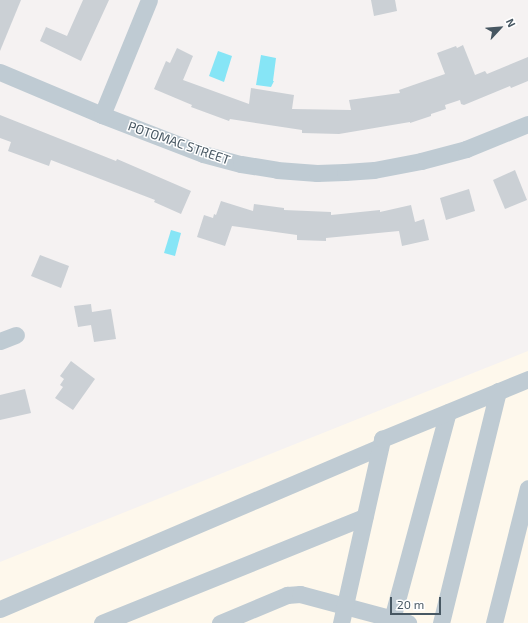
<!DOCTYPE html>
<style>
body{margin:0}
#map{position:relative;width:528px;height:623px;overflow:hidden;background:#f5f2f2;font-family:"Exo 2",sans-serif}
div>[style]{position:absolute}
.commercial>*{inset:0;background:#fef8ec}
.water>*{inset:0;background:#86e5f6}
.building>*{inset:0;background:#cbd0d5}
.minor>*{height:17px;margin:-8.5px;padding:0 8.5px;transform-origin:8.5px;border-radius:8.5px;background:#bfcbd3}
span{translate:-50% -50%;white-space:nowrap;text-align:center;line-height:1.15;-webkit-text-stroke:3px #fff;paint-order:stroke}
.street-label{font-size:13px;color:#475762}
.north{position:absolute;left:480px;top:8px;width:40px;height:40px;-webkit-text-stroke:3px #fff;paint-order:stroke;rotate:64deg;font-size:11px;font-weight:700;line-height:16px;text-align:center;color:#475762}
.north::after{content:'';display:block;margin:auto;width:14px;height:18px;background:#475762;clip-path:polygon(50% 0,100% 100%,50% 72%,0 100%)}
.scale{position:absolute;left:390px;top:597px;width:51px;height:18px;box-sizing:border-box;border:2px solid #475762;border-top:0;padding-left:5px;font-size:12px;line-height:14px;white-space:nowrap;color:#475762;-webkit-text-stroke:3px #fff;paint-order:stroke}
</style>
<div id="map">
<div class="commercial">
<i style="clip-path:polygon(528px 351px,528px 623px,0 623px,0 562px)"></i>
</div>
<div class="water">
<i style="clip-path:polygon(218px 51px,232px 56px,224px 82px,209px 76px)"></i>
<i style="clip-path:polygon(261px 55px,276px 58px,273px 81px,274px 81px,271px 87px,256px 85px)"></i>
<i style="clip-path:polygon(171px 230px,181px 233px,175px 256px,164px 253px)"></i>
</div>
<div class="building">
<i style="clip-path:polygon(0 0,21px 0,0 51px)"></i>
<i style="clip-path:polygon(83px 0,109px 0,81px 61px,40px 41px,46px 27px,67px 36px)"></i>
<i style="clip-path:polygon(371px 0,395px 0,397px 11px,374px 16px)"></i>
<i style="clip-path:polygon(463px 45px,475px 75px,485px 71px,487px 74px,528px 57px,528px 81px,511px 88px,510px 86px,464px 105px,461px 104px,460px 100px,445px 105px,446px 109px,431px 114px,431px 116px,410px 123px,410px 122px,339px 134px,302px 133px,302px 130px,230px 119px,229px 121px,191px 107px,192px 105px,154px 89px,166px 61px,170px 63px,177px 48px,193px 56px,183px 80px,249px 104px,251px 88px,294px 95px,292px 109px,351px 110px,349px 100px,400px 93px,399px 90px,445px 74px,437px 53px,456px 46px,457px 48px)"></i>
<i style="clip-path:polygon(0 115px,116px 161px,117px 159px,191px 191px,181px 214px,154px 202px,155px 200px,51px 160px,49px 166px,8px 151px,11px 142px,0 138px)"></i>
<i style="clip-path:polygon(515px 170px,527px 200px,505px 209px,493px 180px)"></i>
<i style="clip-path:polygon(469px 189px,475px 211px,446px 220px,440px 198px)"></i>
<i style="clip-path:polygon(221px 201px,253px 211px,254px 204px,284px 208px,284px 210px,331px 212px,331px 215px,380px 210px,380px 212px,411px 205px,415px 222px,424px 219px,429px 240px,402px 246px,399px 231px,326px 238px,326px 241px,297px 240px,297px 235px,232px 226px,225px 246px,197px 237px,204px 215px,213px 218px,214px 214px,216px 215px)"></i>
<i style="clip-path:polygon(40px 255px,69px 266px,61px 288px,31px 276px)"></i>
<i style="clip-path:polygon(91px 304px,92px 312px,111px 309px,116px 339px,94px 342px,91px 325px,78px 327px,74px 306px)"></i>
<i style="clip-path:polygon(71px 361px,95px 379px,73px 410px,55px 398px,63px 387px,60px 385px,64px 379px,60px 376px)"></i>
<i style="clip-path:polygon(25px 389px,31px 413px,0 420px,0 395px)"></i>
</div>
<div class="minor">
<i style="left:0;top:72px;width:111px;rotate:22.9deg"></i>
<i style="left:102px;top:115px;width:108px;rotate:21.1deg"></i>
<i style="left:203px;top:154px;width:39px;rotate:15deg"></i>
<i style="left:241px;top:164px;width:36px;rotate:9deg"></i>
<i style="left:277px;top:170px;width:40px;rotate:4.3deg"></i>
<i style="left:317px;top:173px;width:28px;rotate:-2deg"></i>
<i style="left:345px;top:172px;width:29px;rotate:-4deg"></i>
<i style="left:374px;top:170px;width:48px;rotate:-10.8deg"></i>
<i style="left:421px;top:161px;width:47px;rotate:-14.9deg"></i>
<i style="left:466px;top:149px;width:67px;rotate:-22deg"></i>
<i style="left:102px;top:115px;width:124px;rotate:-67.8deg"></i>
<i style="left:0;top:341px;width:17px;rotate:-21deg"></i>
<i style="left:0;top:609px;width:413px;rotate:-23.1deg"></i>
<i style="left:392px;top:619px;width:214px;rotate:-74.9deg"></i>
<i style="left:102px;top:623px;width:283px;rotate:-22deg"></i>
<i style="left:220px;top:623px;width:73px;rotate:-22.7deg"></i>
<i style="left:287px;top:595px;width:13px;rotate:-4deg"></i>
<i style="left:300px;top:594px;width:112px;rotate:15deg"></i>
<i style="left:341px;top:623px;width:189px;rotate:-77.4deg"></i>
<i style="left:382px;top:439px;width:158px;rotate:-22.3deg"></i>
<i style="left:441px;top:623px;width:239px;rotate:-76.2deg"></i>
<i style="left:494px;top:623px;width:139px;rotate:-75.9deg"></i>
</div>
<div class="street-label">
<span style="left:179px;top:143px;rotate:19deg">POTOMAC STREET</span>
</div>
<div class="north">N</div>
<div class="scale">20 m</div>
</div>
